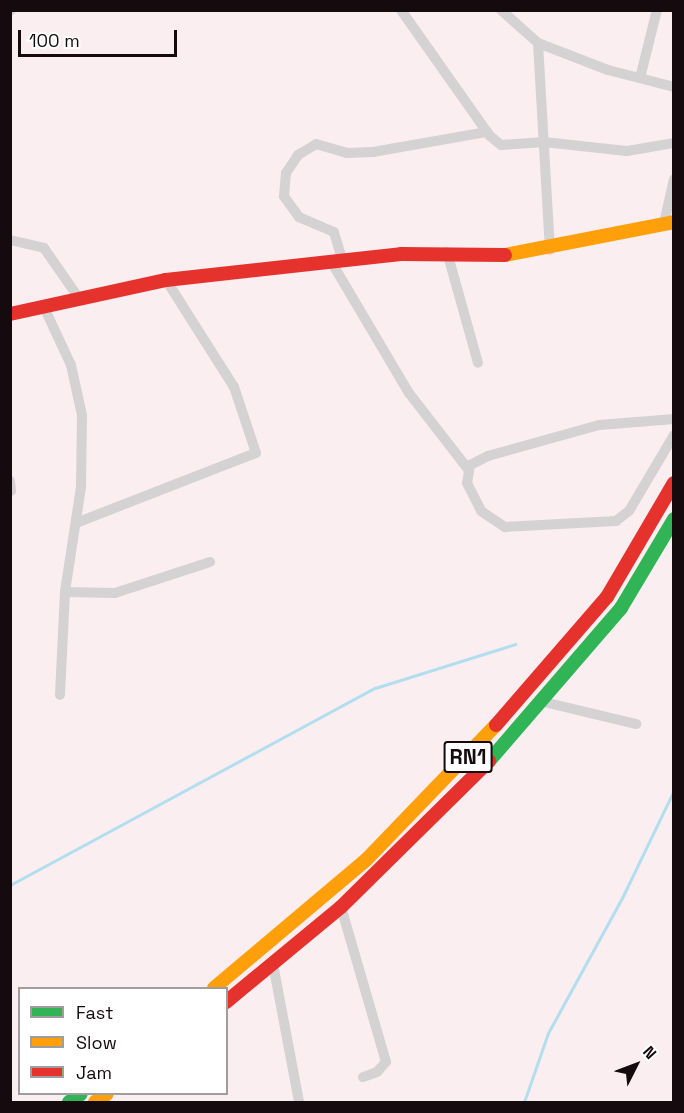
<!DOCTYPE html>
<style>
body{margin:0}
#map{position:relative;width:684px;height:1113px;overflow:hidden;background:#faeef1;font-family:"Space Grotesk",sans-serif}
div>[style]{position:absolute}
.stream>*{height:3px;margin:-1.5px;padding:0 1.5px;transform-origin:1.5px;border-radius:1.5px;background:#b3deee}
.street>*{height:10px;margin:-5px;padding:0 5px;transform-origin:5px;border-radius:5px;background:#d5d2d4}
.fast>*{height:14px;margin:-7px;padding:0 7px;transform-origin:7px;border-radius:7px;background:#30b455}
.slow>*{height:14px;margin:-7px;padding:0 7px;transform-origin:7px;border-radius:7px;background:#ff9f0a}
.jam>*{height:14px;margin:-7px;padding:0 7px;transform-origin:7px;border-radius:7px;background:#e5322d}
span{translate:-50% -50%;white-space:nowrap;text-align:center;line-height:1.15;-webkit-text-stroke:6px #fff;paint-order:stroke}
.shield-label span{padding:2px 4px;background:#fff;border:2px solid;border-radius:4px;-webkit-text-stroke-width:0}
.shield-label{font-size:21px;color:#150a0e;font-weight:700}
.frame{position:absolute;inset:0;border:12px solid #150a0e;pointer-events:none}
.legend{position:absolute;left:18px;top:987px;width:210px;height:108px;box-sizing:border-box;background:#fff;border:2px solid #a19d9f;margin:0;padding:8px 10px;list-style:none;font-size:18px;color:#150a0e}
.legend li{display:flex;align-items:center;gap:12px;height:30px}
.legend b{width:30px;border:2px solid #a19d9f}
.north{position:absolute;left:606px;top:1035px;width:60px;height:60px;-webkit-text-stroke:4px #fff;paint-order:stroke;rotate:48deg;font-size:16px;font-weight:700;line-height:24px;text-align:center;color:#150a0e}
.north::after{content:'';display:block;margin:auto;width:21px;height:27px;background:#150a0e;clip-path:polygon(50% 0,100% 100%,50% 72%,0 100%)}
.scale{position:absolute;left:18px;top:30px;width:159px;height:27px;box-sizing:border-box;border:3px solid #150a0e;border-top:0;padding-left:8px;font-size:18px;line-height:21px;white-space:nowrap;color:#150a0e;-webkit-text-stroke:4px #fff;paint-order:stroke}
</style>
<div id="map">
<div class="stream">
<i style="left:10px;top:885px;width:415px;rotate:-28.4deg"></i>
<i style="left:375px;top:688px;width:147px;rotate:-17.4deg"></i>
<i style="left:524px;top:1102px;width:73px;rotate:-70.8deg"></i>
<i style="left:548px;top:1033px;width:154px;rotate:-61.3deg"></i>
<i style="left:622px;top:898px;width:120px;rotate:-64.3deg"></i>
</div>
<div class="street">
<i style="left:401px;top:10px;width:154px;rotate:54.8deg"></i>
<i style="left:490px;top:136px;width:14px;rotate:39deg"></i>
<i style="left:501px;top:145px;width:43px;rotate:-4deg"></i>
<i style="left:544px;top:142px;width:83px;rotate:6.2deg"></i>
<i style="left:627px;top:151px;width:48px;rotate:-9.7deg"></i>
<i style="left:501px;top:10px;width:50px;rotate:41.7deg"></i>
<i style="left:538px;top:43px;width:75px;rotate:21.1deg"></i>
<i style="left:608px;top:70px;width:68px;rotate:14.4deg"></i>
<i style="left:10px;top:11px;width:1px;rotate:-45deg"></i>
<i style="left:538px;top:43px;width:207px;rotate:86.7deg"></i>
<i style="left:640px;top:78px;width:70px;rotate:-76deg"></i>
<i style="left:664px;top:223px;width:45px;rotate:-77.2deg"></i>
<i style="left:10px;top:240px;width:35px;rotate:13deg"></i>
<i style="left:44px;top:248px;width:60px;rotate:55.2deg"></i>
<i style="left:447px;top:252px;width:115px;rotate:74.4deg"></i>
<i style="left:343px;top:262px;width:31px;rotate:-107deg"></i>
<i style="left:334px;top:232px;width:38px;rotate:-157deg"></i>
<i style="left:299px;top:217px;width:26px;rotate:-126deg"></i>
<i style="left:284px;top:196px;width:23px;rotate:-85deg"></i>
<i style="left:286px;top:173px;width:22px;rotate:-56deg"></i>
<i style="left:298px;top:155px;width:21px;rotate:-31deg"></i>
<i style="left:316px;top:144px;width:32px;rotate:16deg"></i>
<i style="left:347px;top:153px;width:26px;rotate:-2deg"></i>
<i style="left:373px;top:152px;width:116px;rotate:-10deg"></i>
<i style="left:332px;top:263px;width:151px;rotate:59.4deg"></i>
<i style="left:409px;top:393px;width:96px;rotate:52.2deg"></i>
<i style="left:43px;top:305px;width:66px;rotate:65deg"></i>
<i style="left:71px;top:365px;width:51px;rotate:77.6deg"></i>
<i style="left:82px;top:415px;width:72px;rotate:90.8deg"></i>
<i style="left:81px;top:487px;width:106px;rotate:98.7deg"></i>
<i style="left:65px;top:592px;width:103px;rotate:92.8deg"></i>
<i style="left:674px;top:419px;width:75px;rotate:175.4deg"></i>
<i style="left:599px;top:425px;width:115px;rotate:164.4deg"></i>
<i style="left:488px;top:456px;width:20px;rotate:153deg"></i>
<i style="left:470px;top:465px;width:18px;rotate:99deg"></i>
<i style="left:467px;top:483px;width:31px;rotate:63deg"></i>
<i style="left:481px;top:511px;width:29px;rotate:34deg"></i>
<i style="left:505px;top:527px;width:111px;rotate:-3.1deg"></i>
<i style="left:616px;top:521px;width:16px;rotate:-38deg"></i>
<i style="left:629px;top:511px;width:88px;rotate:-59.4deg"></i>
<i style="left:10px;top:481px;width:10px;rotate:84deg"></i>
<i style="left:76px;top:523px;width:193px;rotate:-21.3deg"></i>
<i style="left:256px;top:453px;width:70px;rotate:-108.4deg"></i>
<i style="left:234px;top:387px;width:127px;rotate:-122.4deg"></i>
<i style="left:65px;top:592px;width:50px;rotate:1.1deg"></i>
<i style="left:115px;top:593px;width:100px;rotate:-18.1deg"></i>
<i style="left:544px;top:702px;width:95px;rotate:13.4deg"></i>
<i style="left:341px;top:907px;width:161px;rotate:73.8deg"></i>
<i style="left:386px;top:1062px;width:13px;rotate:132deg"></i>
<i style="left:377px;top:1072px;width:15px;rotate:160deg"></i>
<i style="left:273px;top:964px;width:140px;rotate:79.3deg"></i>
</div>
<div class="fast">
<i style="left:489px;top:761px;width:202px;rotate:-49.2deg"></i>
<i style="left:621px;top:608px;width:104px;rotate:-59.2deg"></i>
<i style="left:69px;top:1102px;width:14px;rotate:-34deg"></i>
</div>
<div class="slow">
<i style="left:505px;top:255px;width:172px;rotate:-11deg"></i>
<i style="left:214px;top:988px;width:200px;rotate:-40.1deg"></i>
<i style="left:367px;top:859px;width:186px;rotate:-46.1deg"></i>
<i style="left:95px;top:1102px;width:14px;rotate:-34deg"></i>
</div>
<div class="jam">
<i style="left:10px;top:314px;width:160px;rotate:-12.3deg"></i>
<i style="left:166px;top:280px;width:236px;rotate:-6.3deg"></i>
<i style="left:401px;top:254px;width:104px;rotate:0.6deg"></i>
<i style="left:496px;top:725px;width:169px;rotate:-49.1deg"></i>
<i style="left:607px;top:597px;width:132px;rotate:-59.6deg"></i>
<i style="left:226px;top:1002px;width:149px;rotate:-39.6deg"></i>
<i style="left:341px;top:907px;width:208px;rotate:-44.6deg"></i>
</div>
<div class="shield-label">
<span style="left:468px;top:757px">RN1</span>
</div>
<div class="frame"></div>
<ul class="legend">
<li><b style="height:8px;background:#30b455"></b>Fast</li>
<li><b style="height:8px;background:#ff9f0a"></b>Slow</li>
<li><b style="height:8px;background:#e5322d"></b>Jam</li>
</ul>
<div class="north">N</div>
<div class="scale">100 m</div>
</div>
